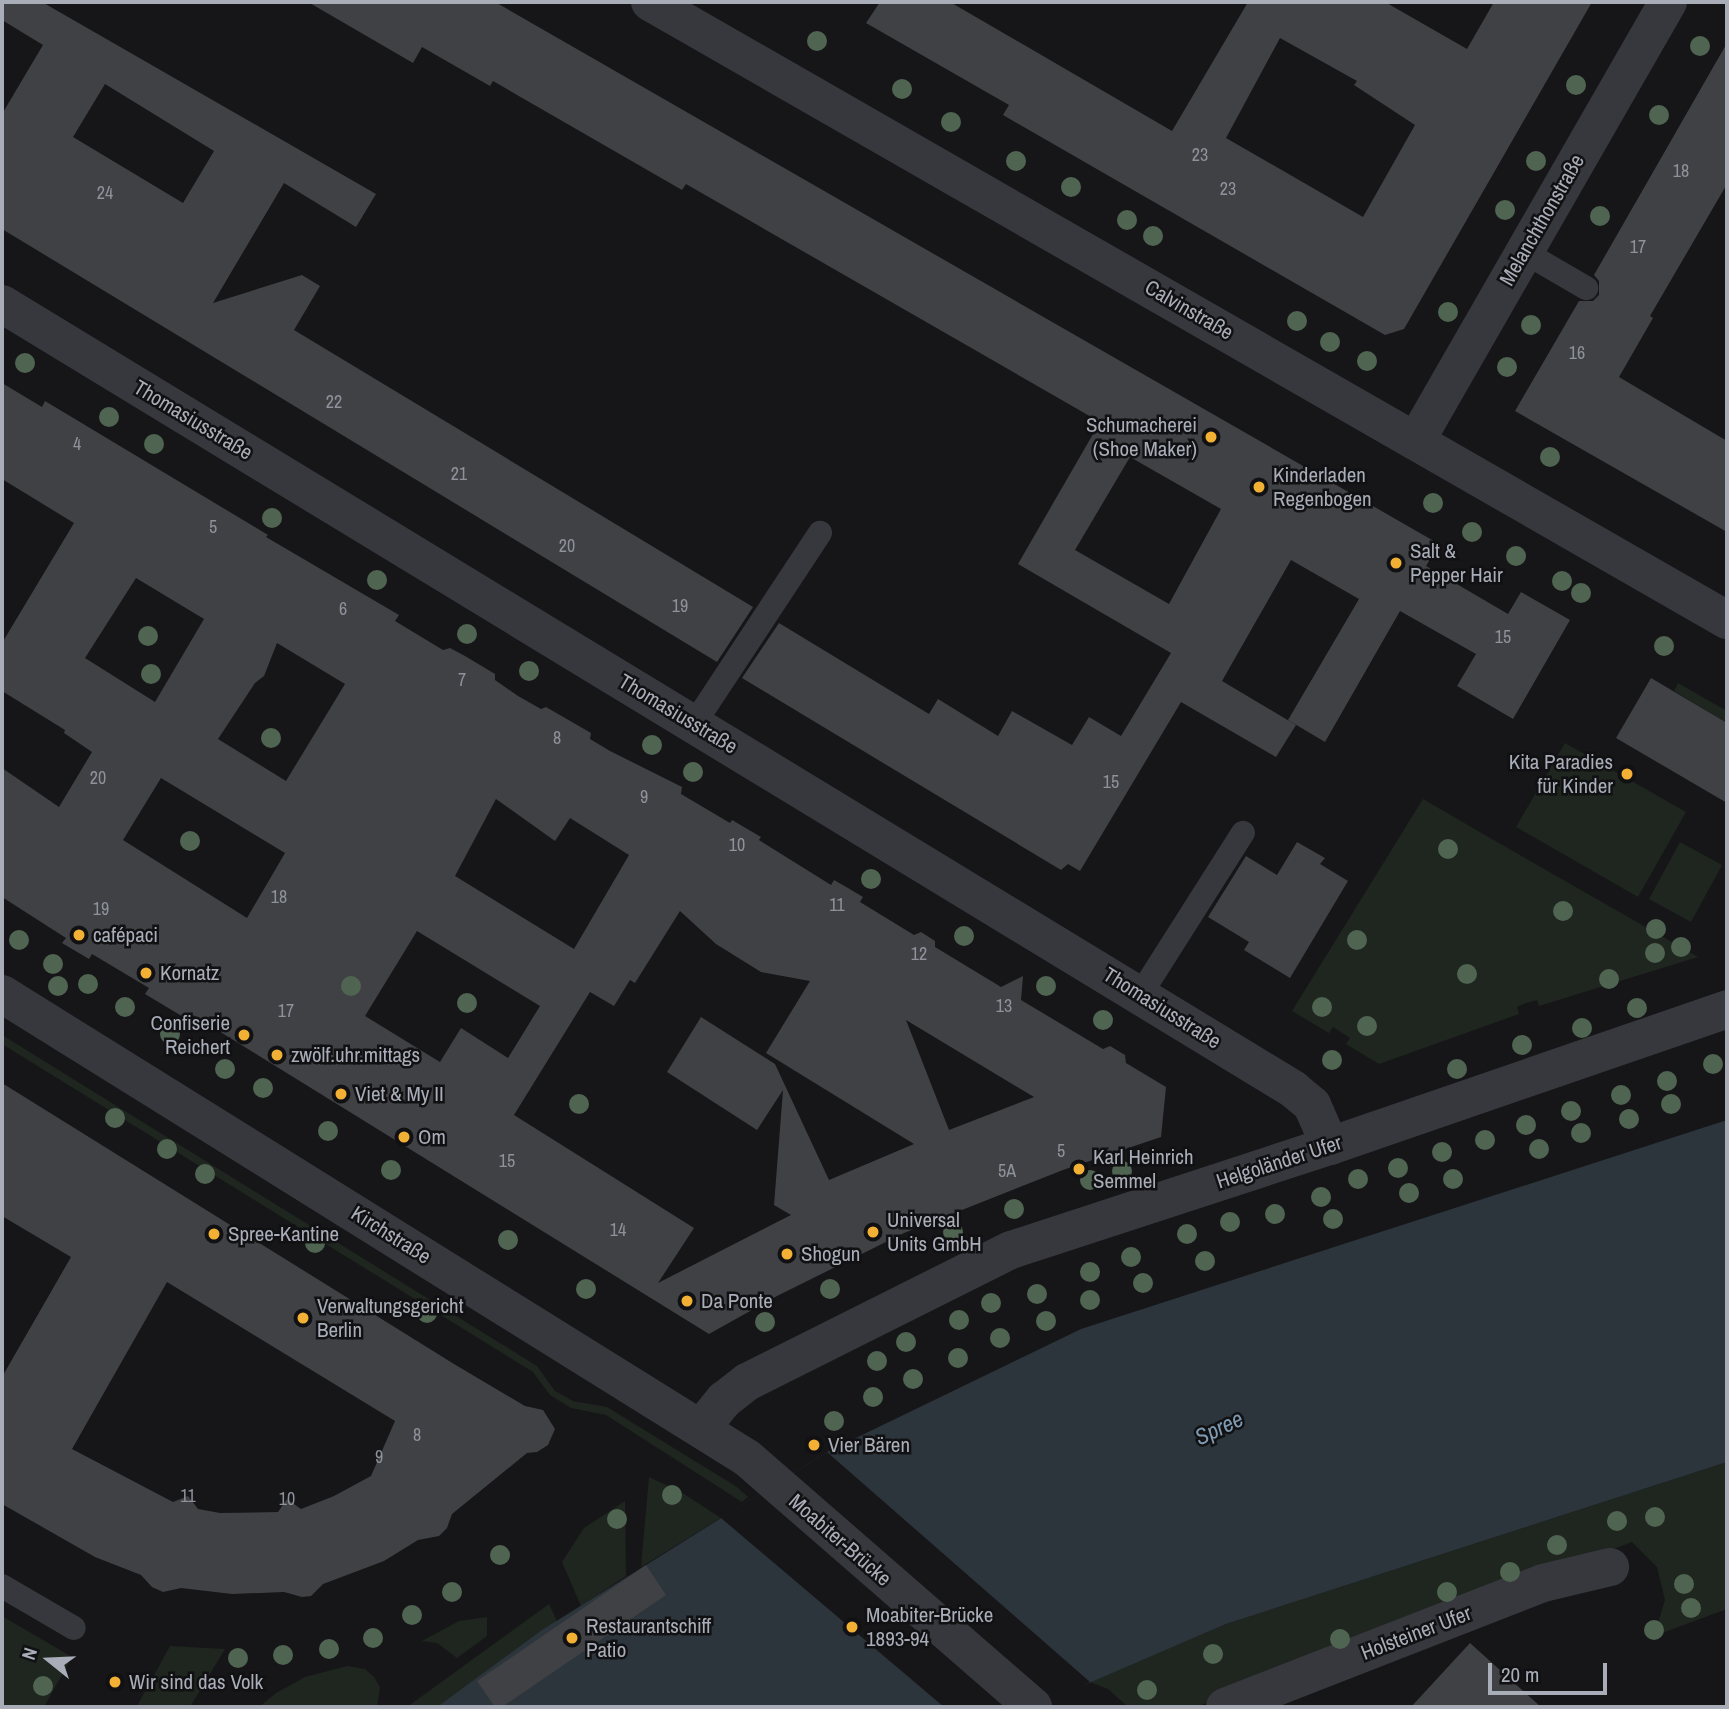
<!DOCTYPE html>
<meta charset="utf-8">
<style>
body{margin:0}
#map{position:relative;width:1729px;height:1709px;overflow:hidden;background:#161618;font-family:"Archivo Narrow",sans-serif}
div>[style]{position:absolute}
.green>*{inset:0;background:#1e261f}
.water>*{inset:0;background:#2c353c}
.pier>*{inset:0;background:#161618}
.building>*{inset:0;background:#404145}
.lane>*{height:24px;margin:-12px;padding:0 12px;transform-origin:12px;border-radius:12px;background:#37383d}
.street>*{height:38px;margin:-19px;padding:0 19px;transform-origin:19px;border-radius:19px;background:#37383d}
.trees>*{width:20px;height:20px;margin:-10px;border-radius:50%;background:#506452}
.dots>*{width:19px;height:19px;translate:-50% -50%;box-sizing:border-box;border:4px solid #111113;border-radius:50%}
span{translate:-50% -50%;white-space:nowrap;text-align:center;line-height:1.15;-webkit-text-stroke:5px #111113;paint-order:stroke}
.number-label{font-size:18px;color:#8e929b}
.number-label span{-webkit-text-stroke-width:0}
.street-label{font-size:21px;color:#a8adb8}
.poi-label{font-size:21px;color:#a8adb8}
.right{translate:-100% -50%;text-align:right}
.left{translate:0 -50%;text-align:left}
.water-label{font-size:23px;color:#7f9bb3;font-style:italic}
.frame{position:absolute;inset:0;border:4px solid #a8adb8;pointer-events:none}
.north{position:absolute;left:14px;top:1625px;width:70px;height:70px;-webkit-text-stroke:5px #111113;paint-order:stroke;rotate:288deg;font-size:19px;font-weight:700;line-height:28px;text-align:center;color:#a8adb8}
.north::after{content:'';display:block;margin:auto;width:24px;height:32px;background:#a8adb8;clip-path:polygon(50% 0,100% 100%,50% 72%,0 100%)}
.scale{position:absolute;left:1488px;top:1663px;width:119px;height:32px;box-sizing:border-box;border:4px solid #a8adb8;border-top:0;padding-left:9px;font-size:21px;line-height:24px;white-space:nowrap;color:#a8adb8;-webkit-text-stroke:5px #111113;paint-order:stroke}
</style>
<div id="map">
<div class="green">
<i style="clip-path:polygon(1678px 683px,1727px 711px,1727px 723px,1674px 691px)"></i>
<i style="clip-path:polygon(1565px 743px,1686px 812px,1638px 897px,1516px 827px)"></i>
<i style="clip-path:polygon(1423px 799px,1490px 838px,1698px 957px,1539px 1006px,1537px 1000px,1526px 1003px,1517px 1007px,1519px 1014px,1379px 1064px,1346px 1044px,1350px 1038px,1333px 1027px,1329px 1033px,1292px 1011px)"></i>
<i style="clip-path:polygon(1680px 842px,1722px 865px,1691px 922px,1649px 899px)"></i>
<i style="clip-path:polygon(2px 1035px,537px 1366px,555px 1391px,573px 1401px,607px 1407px,737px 1487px,748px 1497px,742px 1502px,606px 1415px,571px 1408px,550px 1395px,533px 1372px,2px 1044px)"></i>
<i style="clip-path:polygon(1727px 1462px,1727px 1609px,1654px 1636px,1665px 1600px,1657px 1567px,1632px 1542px,1196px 1707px,1128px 1707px,1108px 1689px,1090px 1682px,1226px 1624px)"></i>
<i style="clip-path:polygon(649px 1477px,681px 1492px,721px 1518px,641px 1567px)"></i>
<i style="clip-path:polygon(625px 1501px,626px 1576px,581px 1606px,562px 1562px,584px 1528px)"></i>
<i style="clip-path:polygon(549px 1604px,557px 1621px,437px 1707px,407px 1707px)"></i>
<i style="clip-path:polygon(2px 1616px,72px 1657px,44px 1707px,2px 1707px)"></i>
<i style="clip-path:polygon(487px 1617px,487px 1636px,457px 1658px,437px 1643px,422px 1641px,459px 1621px)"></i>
<i style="clip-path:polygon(170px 1646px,225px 1649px,190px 1707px,140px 1707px,137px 1706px)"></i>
<i style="clip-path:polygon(347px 1666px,365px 1669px,374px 1677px,380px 1687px,377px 1707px,259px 1707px,276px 1693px,305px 1677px)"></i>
</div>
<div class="water">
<i style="clip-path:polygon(1727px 1120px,1727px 1462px,1226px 1624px,1075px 1689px,1042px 1707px,437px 1707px,542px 1630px,827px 1452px,1081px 1329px)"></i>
</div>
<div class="pier">
<i style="clip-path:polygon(827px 1452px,1090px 1682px,1042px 1707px,944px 1707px,721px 1518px)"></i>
</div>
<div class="building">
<i style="clip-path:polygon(evenodd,2px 2px,42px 2px,376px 194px,356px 227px,284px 183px,213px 303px,302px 275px,320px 286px,294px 330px,753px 607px,717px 662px,2px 229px,2px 114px,43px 45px,2px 20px,2px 2px,105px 84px,214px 151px,183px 203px,73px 137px,105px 84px)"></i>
<i style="clip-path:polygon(evenodd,308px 2px,495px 2px,1439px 544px,1426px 566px,1508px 614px,1521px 592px,1570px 620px,1513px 719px,1457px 686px,1476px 654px,1400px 611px,1325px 742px,1288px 720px,1359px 599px,1291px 560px,1222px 681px,1296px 725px,1276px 757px,1181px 702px,1080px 871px,1068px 864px,1061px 870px,742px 678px,779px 623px,929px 714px,938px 699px,998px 736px,1012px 711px,1072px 745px,1089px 717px,1121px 736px,1171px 653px,1018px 564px,1100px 422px,686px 184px,682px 190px,493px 81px,490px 86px,422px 47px,413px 63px,308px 2px,1130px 457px,1221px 509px,1169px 604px,1075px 550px,1130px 457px)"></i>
<i style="clip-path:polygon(evenodd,880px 2px,950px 2px,1172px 131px,1248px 2px,1385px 2px,1467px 49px,1494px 2px,1592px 2px,1404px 329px,1385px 335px,1003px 115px,1009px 105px,866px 23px,880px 2px,1280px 38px,1357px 81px,1354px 85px,1415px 125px,1363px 217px,1226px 138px,1280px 38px)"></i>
<i style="clip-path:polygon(1727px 43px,1727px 184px,1650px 316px,1653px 318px,1619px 377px,1727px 441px,1727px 532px,1515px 411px,1579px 301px,1593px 301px,1599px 295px,1599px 281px,1594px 275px)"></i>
<i style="clip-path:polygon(evenodd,2px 383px,42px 407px,45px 401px,268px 535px,266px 537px,399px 615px,395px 621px,443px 650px,450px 648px,465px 656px,495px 674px,495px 680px,518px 696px,541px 709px,546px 707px,591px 733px,590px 739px,610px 751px,682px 787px,681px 794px,730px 823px,732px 820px,761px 837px,759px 840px,831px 885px,834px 880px,848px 888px,863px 897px,860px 902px,914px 935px,921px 932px,935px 941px,935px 947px,1001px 987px,1023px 976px,1021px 1000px,1103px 1049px,1110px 1046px,1125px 1055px,1126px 1063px,1166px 1087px,1161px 1137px,1063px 1170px,904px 1233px,777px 1296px,709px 1334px,193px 1015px,190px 1021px,145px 994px,149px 988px,92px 954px,89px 959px,62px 943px,66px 938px,2px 897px,2px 768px,59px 807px,92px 752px,64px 733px,65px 730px,2px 691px,2px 643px,74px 523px,2px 479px,2px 383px,136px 578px,204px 619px,155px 702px,85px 658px,136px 578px,2px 383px,277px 643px,345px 684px,286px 781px,218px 739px,255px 683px,264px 676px,277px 643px,2px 383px,161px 778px,285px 853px,247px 918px,123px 840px,161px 778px,2px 383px,496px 799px,555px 841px,570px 818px,629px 855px,574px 949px,455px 876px,496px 799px,2px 383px,680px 911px,716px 944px,761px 972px,810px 981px,766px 1053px,914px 1144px,829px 1180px,775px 1064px,701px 1017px,667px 1072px,757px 1130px,783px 1090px,774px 1205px,791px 1215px,658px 1283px,694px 1228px,514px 1115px,590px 992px,614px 1006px,630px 980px,635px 983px,680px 911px,2px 383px,417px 931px,540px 1006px,508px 1058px,461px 1028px,440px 1062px,365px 1016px,417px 931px,2px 383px,906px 1020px,1034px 1097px,949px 1130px,906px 1020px)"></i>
<i style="clip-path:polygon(1651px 678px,1727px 723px,1727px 803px,1616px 738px)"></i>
<i style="clip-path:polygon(1297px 842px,1325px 858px,1320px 864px,1348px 881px,1290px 978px,1244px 950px,1249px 942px,1208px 917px,1246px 856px,1277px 875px)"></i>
<i style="clip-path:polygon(evenodd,2px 1083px,454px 1364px,525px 1406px,543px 1410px,555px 1429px,548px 1445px,537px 1452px,527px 1453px,452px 1514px,447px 1528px,439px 1536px,418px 1540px,384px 1561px,323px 1584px,311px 1596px,302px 1597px,284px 1592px,232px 1594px,181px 1588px,163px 1592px,152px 1587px,141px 1575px,95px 1557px,2px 1504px,2px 1377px,71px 1257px,2px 1216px,2px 1083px,167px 1282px,395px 1421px,371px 1476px,334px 1496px,301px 1509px,287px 1499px,278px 1512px,220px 1513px,198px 1509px,188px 1496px,173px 1502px,72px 1449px,167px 1282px)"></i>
<i style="clip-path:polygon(646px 1565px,666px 1595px,502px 1707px,495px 1707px,477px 1681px)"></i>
<i style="clip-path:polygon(1470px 1643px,1541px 1707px,1411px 1707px)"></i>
</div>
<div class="lane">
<i style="left:1524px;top:252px;width:72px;rotate:30.1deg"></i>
<i style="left:694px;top:724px;width:229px;rotate:-56.6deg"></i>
<i style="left:1140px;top:995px;width:192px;rotate:-57.6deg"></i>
<i style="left:2px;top:1586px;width:83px;rotate:30.3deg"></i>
</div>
<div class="street">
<i style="left:650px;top:2px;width:1242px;rotate:29.85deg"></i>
<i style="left:2px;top:304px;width:1511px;rotate:31.3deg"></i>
<i style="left:1293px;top:1089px;width:25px;rotate:40deg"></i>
<i style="left:1312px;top:1105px;width:45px;rotate:66.3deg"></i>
<i style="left:1417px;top:439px;width:504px;rotate:-60.13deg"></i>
<i style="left:2px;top:994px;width:878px;rotate:31.92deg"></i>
<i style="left:747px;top:1458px;width:379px;rotate:41deg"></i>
<i style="left:702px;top:1427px;width:35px;rotate:-51deg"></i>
<i style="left:724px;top:1400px;width:29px;rotate:-38deg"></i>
<i style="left:747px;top:1382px;width:295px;rotate:-26.6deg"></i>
<i style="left:1011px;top:1250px;width:336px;rotate:-18.1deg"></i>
<i style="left:1330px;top:1146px;width:420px;rotate:-19deg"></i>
<i style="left:1225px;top:1707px;width:341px;rotate:-21.3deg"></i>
<i style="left:1543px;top:1583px;width:69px;rotate:-13.4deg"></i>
</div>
<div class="trees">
<i style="left:817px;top:41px"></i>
<i style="left:1700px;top:46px"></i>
<i style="left:1576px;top:85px"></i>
<i style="left:902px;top:89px"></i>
<i style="left:1659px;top:115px"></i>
<i style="left:951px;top:122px"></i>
<i style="left:1016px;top:161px"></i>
<i style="left:1536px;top:161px"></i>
<i style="left:1071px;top:187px"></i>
<i style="left:1505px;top:210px"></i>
<i style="left:1600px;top:216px"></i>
<i style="left:1127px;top:220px"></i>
<i style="left:1153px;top:236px"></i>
<i style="left:1448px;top:312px"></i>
<i style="left:1297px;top:321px"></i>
<i style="left:1531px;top:325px"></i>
<i style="left:1330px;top:342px"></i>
<i style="left:1367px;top:361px"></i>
<i style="left:25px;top:363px"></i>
<i style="left:1507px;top:367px"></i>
<i style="left:109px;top:417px"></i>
<i style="left:154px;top:444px"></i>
<i style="left:1550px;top:457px"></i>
<i style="left:1433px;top:503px"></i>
<i style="left:272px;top:518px"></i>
<i style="left:1472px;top:532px"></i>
<i style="left:1516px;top:556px"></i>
<i style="left:377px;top:580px"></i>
<i style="left:1562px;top:581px"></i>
<i style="left:1581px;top:593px"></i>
<i style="left:467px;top:634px"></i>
<i style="left:148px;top:636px"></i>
<i style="left:1664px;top:646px"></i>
<i style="left:529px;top:671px"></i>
<i style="left:151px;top:674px"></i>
<i style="left:271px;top:738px"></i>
<i style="left:652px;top:745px"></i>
<i style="left:693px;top:772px"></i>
<i style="left:190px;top:841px"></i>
<i style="left:1448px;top:849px"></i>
<i style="left:871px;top:879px"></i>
<i style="left:1563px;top:911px"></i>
<i style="left:1656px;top:929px"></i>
<i style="left:964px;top:936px"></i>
<i style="left:19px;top:940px"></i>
<i style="left:1357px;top:940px"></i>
<i style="left:1681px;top:947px"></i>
<i style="left:1655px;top:953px"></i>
<i style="left:53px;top:964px"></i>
<i style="left:1467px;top:974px"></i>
<i style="left:1609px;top:979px"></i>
<i style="left:88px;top:984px"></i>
<i style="left:58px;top:986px"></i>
<i style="left:351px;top:986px"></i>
<i style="left:1046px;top:986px"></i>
<i style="left:467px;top:1003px"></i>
<i style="left:125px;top:1007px"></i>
<i style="left:1322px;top:1007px"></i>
<i style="left:1637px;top:1008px"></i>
<i style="left:1103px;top:1020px"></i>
<i style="left:1367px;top:1026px"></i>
<i style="left:1582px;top:1028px"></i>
<i style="left:170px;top:1034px"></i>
<i style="left:1522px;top:1045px"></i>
<i style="left:1332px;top:1060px"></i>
<i style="left:1713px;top:1064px"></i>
<i style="left:225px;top:1069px"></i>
<i style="left:1457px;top:1069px"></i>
<i style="left:1667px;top:1081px"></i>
<i style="left:263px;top:1088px"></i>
<i style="left:1621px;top:1095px"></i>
<i style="left:579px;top:1104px"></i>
<i style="left:1671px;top:1104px"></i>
<i style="left:1571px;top:1111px"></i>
<i style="left:115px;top:1118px"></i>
<i style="left:1629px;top:1119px"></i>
<i style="left:1526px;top:1125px"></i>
<i style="left:328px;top:1131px"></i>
<i style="left:1581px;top:1133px"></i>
<i style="left:1485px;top:1140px"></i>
<i style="left:167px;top:1149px"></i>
<i style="left:1539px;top:1149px"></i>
<i style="left:1442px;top:1152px"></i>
<i style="left:1398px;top:1168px"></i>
<i style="left:391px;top:1170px"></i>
<i style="left:1122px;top:1171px"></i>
<i style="left:205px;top:1174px"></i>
<i style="left:1358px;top:1179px"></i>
<i style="left:1453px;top:1179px"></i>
<i style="left:1090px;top:1180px"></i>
<i style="left:1409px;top:1193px"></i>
<i style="left:1321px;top:1197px"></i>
<i style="left:1014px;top:1209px"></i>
<i style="left:1275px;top:1214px"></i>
<i style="left:1333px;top:1219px"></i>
<i style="left:1230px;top:1222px"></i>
<i style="left:953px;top:1232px"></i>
<i style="left:1187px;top:1234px"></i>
<i style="left:508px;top:1240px"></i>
<i style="left:315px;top:1243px"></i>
<i style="left:1131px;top:1257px"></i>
<i style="left:1205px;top:1261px"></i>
<i style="left:1090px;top:1272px"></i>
<i style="left:1143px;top:1283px"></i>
<i style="left:586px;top:1289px"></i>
<i style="left:830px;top:1289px"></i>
<i style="left:1037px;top:1294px"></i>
<i style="left:1090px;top:1300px"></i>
<i style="left:991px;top:1303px"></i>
<i style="left:427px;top:1313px"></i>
<i style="left:959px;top:1320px"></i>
<i style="left:1046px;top:1321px"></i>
<i style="left:765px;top:1322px"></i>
<i style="left:1000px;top:1338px"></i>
<i style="left:906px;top:1342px"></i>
<i style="left:958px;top:1358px"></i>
<i style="left:877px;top:1361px"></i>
<i style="left:913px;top:1379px"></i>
<i style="left:873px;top:1397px"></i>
<i style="left:834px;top:1421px"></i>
<i style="left:672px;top:1495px"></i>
<i style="left:1655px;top:1517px"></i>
<i style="left:617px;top:1519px"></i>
<i style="left:1617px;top:1521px"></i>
<i style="left:1557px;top:1545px"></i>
<i style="left:500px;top:1555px"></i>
<i style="left:1510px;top:1572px"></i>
<i style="left:1684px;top:1584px"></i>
<i style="left:452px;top:1592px"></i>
<i style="left:1447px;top:1592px"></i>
<i style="left:1691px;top:1608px"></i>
<i style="left:412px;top:1615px"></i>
<i style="left:1654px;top:1630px"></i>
<i style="left:373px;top:1638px"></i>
<i style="left:1340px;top:1639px"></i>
<i style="left:329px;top:1649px"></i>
<i style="left:1213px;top:1654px"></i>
<i style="left:283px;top:1655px"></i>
<i style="left:238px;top:1658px"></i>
<i style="left:43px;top:1686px"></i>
<i style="left:1147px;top:1690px"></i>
</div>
<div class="dots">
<i style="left:1211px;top:437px;background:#f2b134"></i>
<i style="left:1259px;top:487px;background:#f2b134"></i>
<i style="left:1396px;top:563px;background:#f2b134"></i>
<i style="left:1627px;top:774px;background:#f2b134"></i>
<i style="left:79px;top:935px;background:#f2b134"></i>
<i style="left:146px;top:973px;background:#f2b134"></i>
<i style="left:244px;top:1035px;background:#f2b134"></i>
<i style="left:277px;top:1055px;background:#f2b134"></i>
<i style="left:341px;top:1094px;background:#f2b134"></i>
<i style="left:404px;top:1137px;background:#f2b134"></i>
<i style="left:1079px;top:1169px;background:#f2b134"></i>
<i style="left:873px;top:1232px;background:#f2b134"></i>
<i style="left:214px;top:1234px;background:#f2b134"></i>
<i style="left:787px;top:1254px;background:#f2b134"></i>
<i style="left:687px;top:1301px;background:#f2b134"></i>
<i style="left:303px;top:1318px;background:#f2b134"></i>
<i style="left:814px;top:1445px;background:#f2b134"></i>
<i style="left:852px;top:1627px;background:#f2b134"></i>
<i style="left:572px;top:1638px;background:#f2b134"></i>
<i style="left:115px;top:1682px;background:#f2b134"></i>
</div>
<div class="number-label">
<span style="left:1200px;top:155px">23</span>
<span style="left:1681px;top:171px">18</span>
<span style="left:1228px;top:189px">23</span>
<span style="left:105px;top:193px">24</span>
<span style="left:1638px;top:247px">17</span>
<span style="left:1577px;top:353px">16</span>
<span style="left:334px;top:402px">22</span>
<span style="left:77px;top:444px">4</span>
<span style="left:459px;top:474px">21</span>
<span style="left:213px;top:527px">5</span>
<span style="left:567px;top:546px">20</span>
<span style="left:680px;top:606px">19</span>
<span style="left:343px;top:609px">6</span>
<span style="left:1503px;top:637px">15</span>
<span style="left:462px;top:680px">7</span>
<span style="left:557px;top:738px">8</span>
<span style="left:98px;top:778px">20</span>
<span style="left:1111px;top:782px">15</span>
<span style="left:644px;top:797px">9</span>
<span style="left:737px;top:845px">10</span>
<span style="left:279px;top:897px">18</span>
<span style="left:837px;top:905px">11</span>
<span style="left:101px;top:909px">19</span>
<span style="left:919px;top:954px">12</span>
<span style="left:1004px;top:1006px">13</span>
<span style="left:286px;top:1011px">17</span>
<span style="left:1061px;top:1151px">5</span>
<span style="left:507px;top:1161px">15</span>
<span style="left:1007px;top:1171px">5A</span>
<span style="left:618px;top:1230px">14</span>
<span style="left:417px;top:1435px">8</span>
<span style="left:379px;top:1457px">9</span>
<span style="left:188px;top:1496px">11</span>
<span style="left:287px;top:1499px">10</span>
</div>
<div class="street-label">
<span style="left:1542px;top:220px;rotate:-60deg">Melanchthonstraße</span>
<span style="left:1189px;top:310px;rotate:30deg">Calvinstraße</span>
<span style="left:193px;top:420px;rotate:31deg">Thomasiusstraße</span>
<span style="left:678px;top:714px;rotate:31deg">Thomasiusstraße</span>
<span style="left:1162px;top:1008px;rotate:32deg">Thomasiusstraße</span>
<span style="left:1279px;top:1162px;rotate:-18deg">Helgoländer Ufer</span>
<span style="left:391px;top:1235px;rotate:32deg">Kirchstraße</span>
<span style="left:840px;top:1540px;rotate:41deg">Moabiter-Brücke</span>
<span style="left:1416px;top:1633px;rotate:-21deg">Holsteiner Ufer</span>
</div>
<div class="poi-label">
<span class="right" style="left:1197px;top:437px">Schumacherei<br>(Shoe Maker)</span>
<span class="left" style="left:1273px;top:487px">Kinderladen<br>Regenbogen</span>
<span class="left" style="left:1410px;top:563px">Salt &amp;<br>Pepper Hair</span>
<span class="right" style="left:1613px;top:774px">Kita Paradies<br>für Kinder</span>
<span class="left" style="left:93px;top:935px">cafépaci</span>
<span class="left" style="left:160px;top:973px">Kornatz</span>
<span class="right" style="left:230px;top:1035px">Confiserie<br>Reichert</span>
<span class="left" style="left:291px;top:1055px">zwölf.uhr.mittags</span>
<span class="left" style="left:355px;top:1094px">Viet &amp; My II</span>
<span class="left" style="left:418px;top:1137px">Om</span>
<span class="left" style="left:1093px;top:1169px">Karl Heinrich<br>Semmel</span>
<span class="left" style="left:887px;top:1232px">Universal<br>Units GmbH</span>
<span class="left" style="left:228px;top:1234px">Spree-Kantine</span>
<span class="left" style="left:801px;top:1254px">Shogun</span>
<span class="left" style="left:701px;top:1301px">Da Ponte</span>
<span class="left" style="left:317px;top:1318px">Verwaltungsgericht<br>Berlin</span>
<span class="left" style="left:828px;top:1445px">Vier Bären</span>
<span class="left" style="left:866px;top:1627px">Moabiter-Brücke<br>1893-94</span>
<span class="left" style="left:586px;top:1638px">Restaurantschiff<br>Patio</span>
<span class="left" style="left:129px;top:1682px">Wir sind das Volk</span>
</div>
<div class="water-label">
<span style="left:1219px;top:1428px;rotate:-25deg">Spree</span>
</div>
<div class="frame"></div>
<div class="north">N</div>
<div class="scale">20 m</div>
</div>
